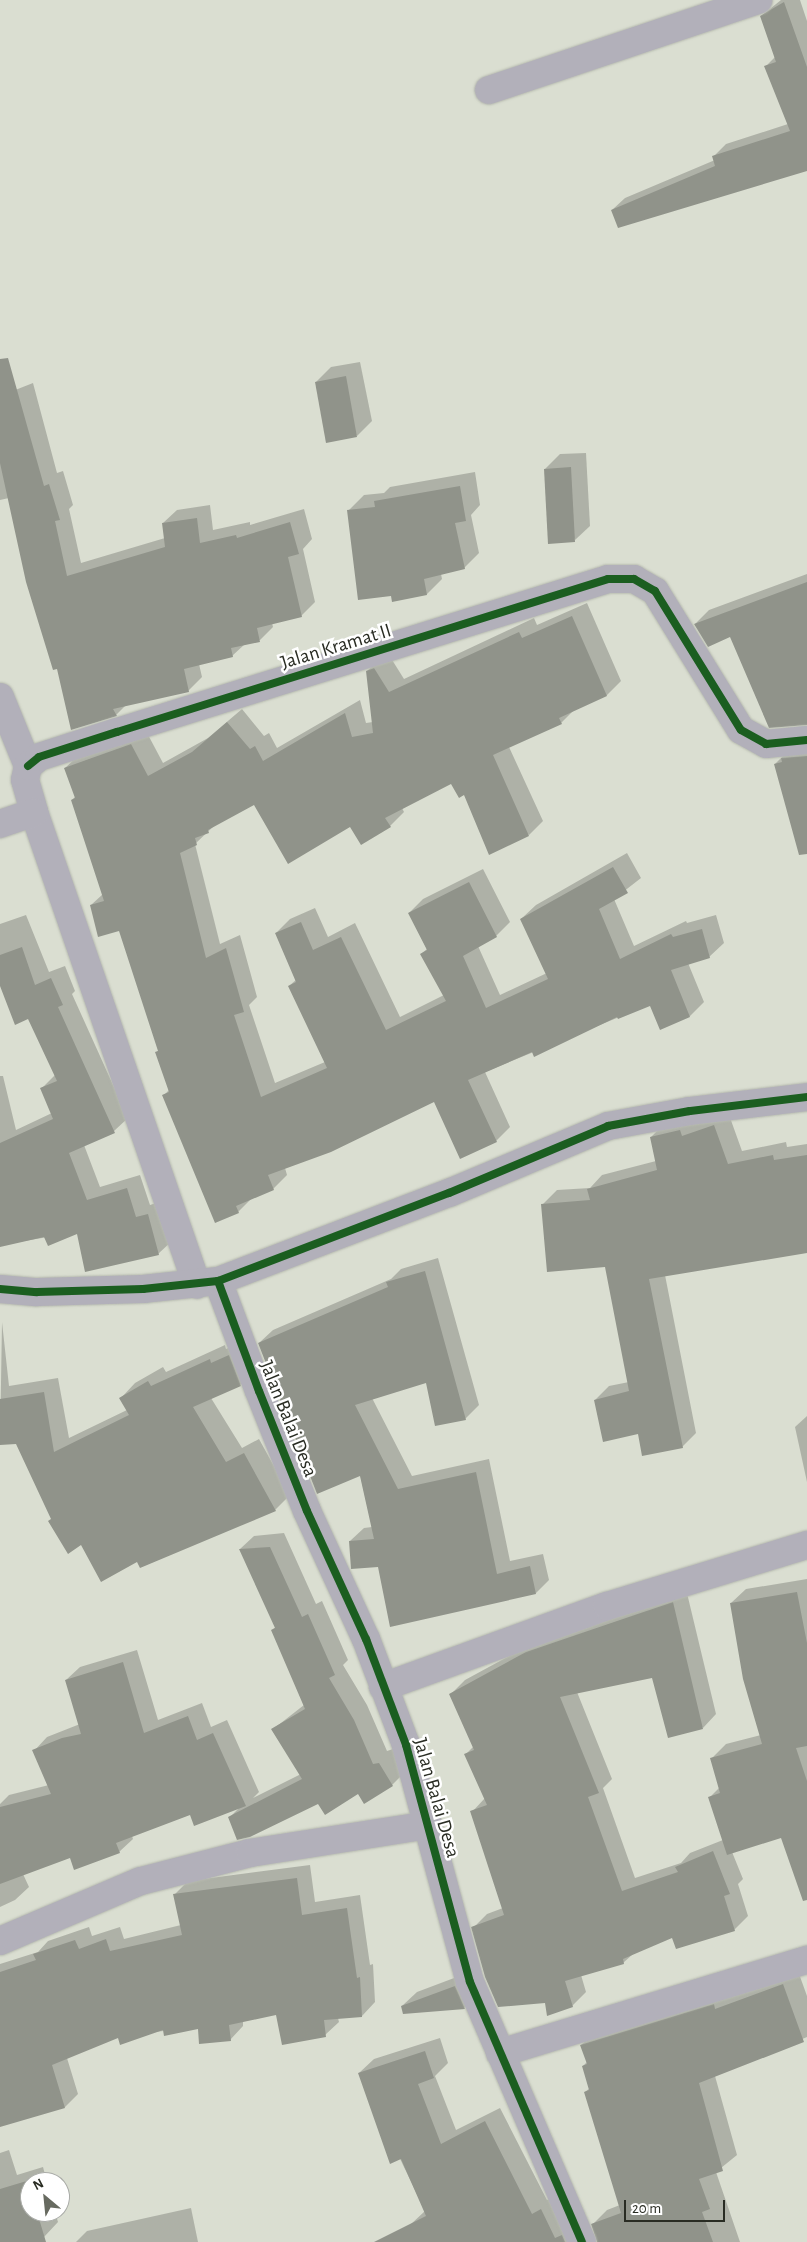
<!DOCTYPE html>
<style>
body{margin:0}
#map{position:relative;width:807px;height:2242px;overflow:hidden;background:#daded1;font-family:"Alegreya Sans",sans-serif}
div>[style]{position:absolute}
.shadow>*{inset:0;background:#0003}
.building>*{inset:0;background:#90938a}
.roads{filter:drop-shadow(0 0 1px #b6baaf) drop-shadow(0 0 1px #b6baaf)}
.minor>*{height:28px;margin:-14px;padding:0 14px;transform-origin:14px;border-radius:14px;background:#b2b0ba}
.cycleway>*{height:8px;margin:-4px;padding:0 4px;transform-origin:4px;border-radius:4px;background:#1b5e20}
span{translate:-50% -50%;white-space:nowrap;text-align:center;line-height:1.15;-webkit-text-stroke:5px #fff;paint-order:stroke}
.street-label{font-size:20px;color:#292c23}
.north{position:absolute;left:20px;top:2172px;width:50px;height:50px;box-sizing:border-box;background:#fff;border:1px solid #a9aba7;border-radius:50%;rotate:332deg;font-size:14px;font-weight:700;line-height:20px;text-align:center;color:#292c23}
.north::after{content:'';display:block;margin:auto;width:18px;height:22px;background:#676a60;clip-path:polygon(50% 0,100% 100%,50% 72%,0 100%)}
.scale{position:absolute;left:624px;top:2200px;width:101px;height:22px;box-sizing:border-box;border:2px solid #292c23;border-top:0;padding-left:6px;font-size:15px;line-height:18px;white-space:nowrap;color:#292c23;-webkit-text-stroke:4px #fff;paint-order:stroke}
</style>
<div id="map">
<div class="shadow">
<i style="clip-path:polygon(781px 0,800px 0,807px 21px,807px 168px,612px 210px,625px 198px,715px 160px,714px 156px,726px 144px,788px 124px,766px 66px,775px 57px,761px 16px)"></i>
<i style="clip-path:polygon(360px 362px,372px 421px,357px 436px,316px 382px,331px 367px)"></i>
<i style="clip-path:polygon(33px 383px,57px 473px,63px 471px,73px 505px,69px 509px,81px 563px,165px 538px,163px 523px,177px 510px,210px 505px,213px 530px,250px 522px,250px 525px,304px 509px,312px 539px,303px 549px,315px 602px,301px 616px,272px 623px,273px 627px,260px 640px,245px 644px,232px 656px,199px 664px,202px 677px,188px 691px,126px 705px,116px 715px,58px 667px,9px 498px,0 500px,0 396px)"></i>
<i style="clip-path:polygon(586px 453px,590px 526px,575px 540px,545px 469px,560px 454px)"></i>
<i style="clip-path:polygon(475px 472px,480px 505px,471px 515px,479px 553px,464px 568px,441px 574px,442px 579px,427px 594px,392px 595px,349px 510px,364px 495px,384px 493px,390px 487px)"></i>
<i style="clip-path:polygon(807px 574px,807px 724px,730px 635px,695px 624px,709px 610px)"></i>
<i style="clip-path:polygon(587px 603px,621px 681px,607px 695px,575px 709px,561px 723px,509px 747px,543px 821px,529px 835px,452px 782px,402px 808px,404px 812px,390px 826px,351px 825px,255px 803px,216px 824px,195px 844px,220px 944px,240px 935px,257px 997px,249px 1005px,275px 1083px,325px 1062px,289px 986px,297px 979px,276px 933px,290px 919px,315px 908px,328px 937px,355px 923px,400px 1017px,444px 995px,421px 954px,427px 949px,409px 913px,423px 899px,483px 869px,510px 922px,496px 936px,478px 946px,500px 995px,547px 973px,521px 919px,536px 905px,627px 853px,641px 878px,614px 899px,634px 946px,686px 921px,687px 923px,716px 915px,724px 943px,709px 957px,688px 963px,704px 1002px,690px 1016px,661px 1028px,651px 1004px,485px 1072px,510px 1127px,496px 1141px,435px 1101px,285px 1168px,287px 1175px,273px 1189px,252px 1198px,238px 1212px,164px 1095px,169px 1090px,157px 1052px,159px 1050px,120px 930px,91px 905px,103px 894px,72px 800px,76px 796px,65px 768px,80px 754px,146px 731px,163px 763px,208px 738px,242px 709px,264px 736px,269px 733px,277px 748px,360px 700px,366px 723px,373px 722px,367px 671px,381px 657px,389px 655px,404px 679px,534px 618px,537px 625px)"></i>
<i style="clip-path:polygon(807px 743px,807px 817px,775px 764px,789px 750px)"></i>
<i style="clip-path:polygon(26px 915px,49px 972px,65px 966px,75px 991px,72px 994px,128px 1118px,114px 1131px,84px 1145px,100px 1187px,140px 1175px,150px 1205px,162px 1201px,172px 1241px,158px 1254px,78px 1232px,0 1245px,0 1076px,3px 1076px,16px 1130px,52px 1113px,42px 1088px,55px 1075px,29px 1018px,0 983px,0 924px)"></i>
<i style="clip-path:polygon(728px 1112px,742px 1151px,786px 1142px,787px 1147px,807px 1144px,807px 1252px,665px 1275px,696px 1433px,682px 1447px,639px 1433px,595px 1400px,609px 1386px,629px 1382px,606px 1266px,543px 1204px,557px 1190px,590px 1188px,602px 1175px,656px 1161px,651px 1137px,665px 1123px)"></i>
<i style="clip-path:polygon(438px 1258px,479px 1405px,465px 1419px,427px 1382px,372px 1398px,412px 1476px,489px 1459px,510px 1561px,543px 1554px,549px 1580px,536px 1593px,379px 1566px,350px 1541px,364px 1528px,372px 1527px,360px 1474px,259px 1343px,273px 1330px,391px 1279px,401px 1269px)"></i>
<i style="clip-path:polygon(2px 1322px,9px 1386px,58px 1378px,69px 1438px,127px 1410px,121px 1398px,135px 1383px,163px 1367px,166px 1372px,225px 1345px,226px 1349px,244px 1341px,255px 1370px,240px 1385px,211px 1398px,242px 1448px,259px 1439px,290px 1495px,275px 1510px,141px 1567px,138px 1560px,82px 1544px,52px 1519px,17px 1443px,0 1443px)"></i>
<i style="clip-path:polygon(807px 1416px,807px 1482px,795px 1427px)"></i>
<i style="clip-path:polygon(284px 1533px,316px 1604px,322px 1601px,348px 1660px,343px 1665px,367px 1705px,387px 1751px,393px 1749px,406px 1771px,392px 1785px,319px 1803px,230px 1817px,239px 1808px,191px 1814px,132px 1836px,133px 1839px,119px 1852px,70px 1856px,23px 1874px,29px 1887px,15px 1900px,0 1907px,0 1804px,9px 1795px,49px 1785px,34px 1751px,47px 1737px,80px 1724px,66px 1680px,80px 1667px,137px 1650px,158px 1720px,202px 1703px,211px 1727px,227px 1720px,259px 1792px,253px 1798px,301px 1774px,272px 1730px,304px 1705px,272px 1630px,276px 1627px,240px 1549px,254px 1536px)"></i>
<i style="clip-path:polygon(807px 1579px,807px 1887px,782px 1836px,732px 1852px,743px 1879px,738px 1884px,748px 1916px,734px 1930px,673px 1936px,633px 1954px,623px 1963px,581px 1975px,586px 1992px,572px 2006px,546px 2002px,473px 1928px,487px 1914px,503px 1908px,472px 1812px,485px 1798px,466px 1754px,474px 1746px,451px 1694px,465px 1680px,540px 1639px,686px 1589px,716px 1714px,703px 1728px,652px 1676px,577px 1692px,612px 1779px,603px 1788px,635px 1878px,681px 1863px,690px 1853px,723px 1840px,710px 1797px,720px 1787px,712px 1758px,726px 1744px,761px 1735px,731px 1603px,746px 1589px)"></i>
<i style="clip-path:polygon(310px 1865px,315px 1902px,360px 1895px,370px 1965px,373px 1964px,375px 2002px,362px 2016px,338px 2018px,339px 2022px,325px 2035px,277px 2013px,243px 2021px,243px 2026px,230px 2040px,199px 2027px,119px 2036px,67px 2058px,78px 2094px,65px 2107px,0 2108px,0 1964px,38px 1952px,48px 1941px,89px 1927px,92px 1936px,120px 1927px,124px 1939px,181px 1925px,174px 1895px,188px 1881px)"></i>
<i style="clip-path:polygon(798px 1971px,807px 1996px,807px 2037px,715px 2076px,737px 2155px,716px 2172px,740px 2242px,419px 2242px,410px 2225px,425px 2211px,359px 2073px,374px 2059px,440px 2038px,448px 2063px,435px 2076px,456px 2130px,500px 2108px,547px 2200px,556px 2196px,587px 2240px,598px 2242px,593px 2224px,607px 2210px,620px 2205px,585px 2092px,590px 2088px,583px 2066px,587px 2062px,581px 2045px,596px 2031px)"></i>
<i style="clip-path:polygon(470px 1972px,479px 1993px,464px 2008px,402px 2006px,417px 1992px)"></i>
<i style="clip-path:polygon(9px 2150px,17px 2175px,43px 2167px,47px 2182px,30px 2182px,30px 2212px,55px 2212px,58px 2222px,44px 2237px,26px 2242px,0 2242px,0 2153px)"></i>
<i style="clip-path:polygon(191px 2208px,198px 2242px,76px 2242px,87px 2231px)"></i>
</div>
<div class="building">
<i style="clip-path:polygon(784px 2px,807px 67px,807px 171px,618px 228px,611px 210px,715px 166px,712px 156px,790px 131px,764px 66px,776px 62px,760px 16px)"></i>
<i style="clip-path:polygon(8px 358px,44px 486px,49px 484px,60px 520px,55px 521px,67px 576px,165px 547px,162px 523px,197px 518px,200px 543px,236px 535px,237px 538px,290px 522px,299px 554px,288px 557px,302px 617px,257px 628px,260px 642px,231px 648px,233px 657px,184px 669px,189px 692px,113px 709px,117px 716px,71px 730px,57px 669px,53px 670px,26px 582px,0 463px,0 359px)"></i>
<i style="clip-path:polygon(346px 376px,357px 437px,326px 443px,315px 382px)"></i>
<i style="clip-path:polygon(571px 467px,575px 542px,548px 544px,544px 469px)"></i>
<i style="clip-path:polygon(460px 486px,466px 521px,455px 523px,465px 569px,424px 579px,427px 595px,392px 602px,391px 596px,358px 600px,347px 510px,375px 507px,374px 501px)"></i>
<i style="clip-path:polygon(807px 582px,807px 725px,769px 728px,730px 637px,708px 647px,694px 624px)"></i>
<i style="clip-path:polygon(572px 616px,607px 696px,559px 718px,562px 724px,493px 755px,529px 836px,489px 855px,464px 795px,459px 798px,451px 784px,385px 818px,391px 827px,361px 845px,350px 827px,288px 864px,254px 805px,208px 830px,209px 833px,195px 838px,197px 845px,180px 853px,206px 958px,226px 948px,244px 1012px,234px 1015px,261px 1097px,327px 1068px,288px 986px,296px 982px,275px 933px,301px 922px,313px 950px,341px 937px,386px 1030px,446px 1001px,420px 954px,427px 950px,408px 913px,469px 882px,497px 937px,463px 956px,486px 1008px,548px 979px,520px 919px,613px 867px,628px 893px,599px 909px,620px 959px,671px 934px,673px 937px,702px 929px,710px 958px,671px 970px,690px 1017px,660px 1030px,650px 1006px,618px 1019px,617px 1017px,534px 1057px,532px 1052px,468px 1080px,497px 1142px,460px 1159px,434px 1102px,331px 1152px,268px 1175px,274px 1190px,236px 1206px,239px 1213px,215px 1223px,162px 1095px,169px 1092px,155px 1052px,158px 1051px,119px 931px,98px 937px,90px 905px,104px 901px,71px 800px,75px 798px,64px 768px,131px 744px,148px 776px,192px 752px,227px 722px,250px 749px,255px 746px,263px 761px,345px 713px,352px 737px,373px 733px,366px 671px,374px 668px,389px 692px,519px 632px,522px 638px)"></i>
<i style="clip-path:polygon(807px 756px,807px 854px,799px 855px,774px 764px,782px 762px,781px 758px)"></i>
<i style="clip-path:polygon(22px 947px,35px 985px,51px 978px,63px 1005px,58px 1007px,115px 1133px,69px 1153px,87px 1200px,127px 1188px,136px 1217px,148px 1214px,159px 1255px,85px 1272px,77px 1234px,48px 1246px,44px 1237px,0 1247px,0 1143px,53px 1119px,40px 1088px,57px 1081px,28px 1019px,15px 1025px,0 986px,0 955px)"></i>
<i style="clip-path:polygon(714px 1125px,728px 1164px,773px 1155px,774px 1160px,807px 1155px,807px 1253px,649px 1279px,683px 1448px,642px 1456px,638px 1434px,603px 1442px,594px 1400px,629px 1391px,605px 1267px,547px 1272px,541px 1204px,590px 1200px,587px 1189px,657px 1170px,650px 1137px,680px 1130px,682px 1136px)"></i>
<i style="clip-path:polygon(425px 1271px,466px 1420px,435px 1426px,426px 1383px,355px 1405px,398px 1489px,476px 1472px,497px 1574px,530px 1566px,536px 1594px,390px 1627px,378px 1567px,351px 1569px,349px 1541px,374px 1539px,360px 1476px,317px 1494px,258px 1343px,388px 1287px,386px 1282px)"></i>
<i style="clip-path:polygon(229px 1355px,241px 1386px,193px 1407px,226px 1462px,244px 1453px,276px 1511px,140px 1568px,137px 1562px,101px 1582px,81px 1545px,68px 1554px,48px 1521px,51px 1519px,16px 1444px,0 1445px,0 1399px,44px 1392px,54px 1452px,129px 1415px,119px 1398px,148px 1381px,151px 1386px,210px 1359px,211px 1363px)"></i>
<i style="clip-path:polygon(270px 1547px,302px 1617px,308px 1614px,335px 1675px,329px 1678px,354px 1720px,373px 1764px,379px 1763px,393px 1786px,364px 1804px,358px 1794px,325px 1815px,318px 1804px,250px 1837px,237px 1840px,228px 1817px,302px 1779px,271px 1729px,305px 1709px,271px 1630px,275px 1628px,239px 1549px)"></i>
<i style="clip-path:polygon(797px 1592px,807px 1643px,807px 1746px,796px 1748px,807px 1781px,807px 1900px,803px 1901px,781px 1838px,727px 1855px,708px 1797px,720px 1793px,710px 1758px,762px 1744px,743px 1679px,730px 1603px)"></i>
<i style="clip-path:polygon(673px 1602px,703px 1729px,668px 1738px,652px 1678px,560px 1697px,599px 1793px,588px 1797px,622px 1891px,678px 1872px,675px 1867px,713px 1851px,730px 1894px,724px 1896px,735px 1931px,676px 1949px,672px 1938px,623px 1959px,624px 1964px,565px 1981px,573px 2007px,547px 2016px,545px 2003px,498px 2007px,485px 1977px,471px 1927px,504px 1915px,470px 1811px,487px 1805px,464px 1754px,474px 1750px,449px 1694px,526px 1652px)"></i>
<i style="clip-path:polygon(123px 1662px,144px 1733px,188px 1716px,197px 1740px,213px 1733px,246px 1806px,194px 1826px,190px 1815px,116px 1843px,120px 1853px,74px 1870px,70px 1858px,0 1884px,0 1807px,51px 1794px,32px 1750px,62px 1738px,81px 1734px,65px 1680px)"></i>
<i style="clip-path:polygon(297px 1878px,302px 1915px,347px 1908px,357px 1978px,360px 1977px,362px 2017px,324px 2020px,326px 2037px,282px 2045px,276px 2015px,229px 2025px,231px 2041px,199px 2044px,198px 2029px,164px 2036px,163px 2030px,120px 2045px,118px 2038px,52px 2065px,65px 2108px,0 2127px,0 1972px,36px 1960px,33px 1954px,75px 1940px,79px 1949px,106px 1939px,110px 1951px,182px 1935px,173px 1894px)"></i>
<i style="clip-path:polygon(783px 1984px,804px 2042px,699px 2083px,723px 2171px,699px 2179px,710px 2209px,702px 2212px,713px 2242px,597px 2242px,591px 2224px,621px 2213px,584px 2092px,589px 2090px,582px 2066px,587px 2064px,580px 2045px,714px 2004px,715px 2009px)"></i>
<i style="clip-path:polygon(455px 1986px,465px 2009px,403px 2014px,401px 2006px)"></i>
<i style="clip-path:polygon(425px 2051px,434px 2078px,418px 2084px,441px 2144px,485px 2121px,532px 2214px,541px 2209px,555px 2238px,562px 2235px,565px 2242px,374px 2242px,426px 2216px,401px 2159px,390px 2164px,358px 2073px)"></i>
<i style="clip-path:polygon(30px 2180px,30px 2212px,37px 2212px,46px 2242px,0 2242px,0 2189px)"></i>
</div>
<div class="roads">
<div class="minor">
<i style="left:489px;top:90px;width:284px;rotate:-18.5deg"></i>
<i style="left:0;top:697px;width:74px;rotate:67.9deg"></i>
<i style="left:28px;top:766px;width:14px;rotate:102deg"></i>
<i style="left:25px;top:780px;width:33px;rotate:74deg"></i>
<i style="left:34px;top:812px;width:500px;rotate:70.99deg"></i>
<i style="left:28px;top:766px;width:14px;rotate:-39deg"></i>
<i style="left:39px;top:757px;width:82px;rotate:-17.8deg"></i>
<i style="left:117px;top:732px;width:514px;rotate:-17.31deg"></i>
<i style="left:608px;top:579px;width:26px"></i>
<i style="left:634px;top:579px;width:24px;rotate:30deg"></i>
<i style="left:655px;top:591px;width:163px;rotate:58.3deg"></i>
<i style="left:741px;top:730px;width:29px;rotate:29deg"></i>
<i style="left:766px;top:744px;width:41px;rotate:-5.6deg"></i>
<i style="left:0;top:824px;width:36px;rotate:-19deg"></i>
<i style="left:218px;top:1281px;width:117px;rotate:69.6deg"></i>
<i style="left:259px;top:1391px;width:129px;rotate:68.2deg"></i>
<i style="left:307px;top:1511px;width:141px;rotate:65.3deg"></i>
<i style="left:366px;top:1639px;width:113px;rotate:69.3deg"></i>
<i style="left:406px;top:1745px;width:245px;rotate:74.9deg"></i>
<i style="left:470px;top:1982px;width:283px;rotate:66.7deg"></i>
<i style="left:0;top:1289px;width:37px;rotate:5deg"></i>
<i style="left:37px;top:1292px;width:106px;rotate:-1.6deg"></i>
<i style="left:143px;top:1289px;width:75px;rotate:-6.1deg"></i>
<i style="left:218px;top:1281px;width:247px;rotate:-20.9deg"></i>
<i style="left:449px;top:1193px;width:173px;rotate:-22.8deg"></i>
<i style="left:608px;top:1126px;width:83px;rotate:-10.4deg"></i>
<i style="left:690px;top:1111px;width:118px;rotate:-6.8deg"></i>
<i style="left:383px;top:1687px;width:238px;rotate:-19.9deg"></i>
<i style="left:607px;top:1606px;width:209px;rotate:-17deg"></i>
<i style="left:0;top:1941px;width:153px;rotate:-23.1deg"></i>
<i style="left:141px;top:1881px;width:113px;rotate:-14.4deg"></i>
<i style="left:250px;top:1853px;width:180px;rotate:-8.9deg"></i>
<i style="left:500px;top:2053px;width:321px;rotate:-16.9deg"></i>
</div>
</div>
<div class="cycleway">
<i style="left:28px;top:766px;width:14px;rotate:-39deg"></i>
<i style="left:39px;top:757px;width:82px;rotate:-17.8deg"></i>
<i style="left:117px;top:732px;width:514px;rotate:-17.31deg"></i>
<i style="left:608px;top:579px;width:26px"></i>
<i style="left:634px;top:579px;width:24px;rotate:30deg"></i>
<i style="left:655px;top:591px;width:163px;rotate:58.3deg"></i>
<i style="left:741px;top:730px;width:29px;rotate:29deg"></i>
<i style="left:766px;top:744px;width:41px;rotate:-5.6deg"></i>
<i style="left:218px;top:1281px;width:117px;rotate:69.6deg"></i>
<i style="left:259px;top:1391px;width:129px;rotate:68.2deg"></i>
<i style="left:307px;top:1511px;width:141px;rotate:65.3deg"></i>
<i style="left:366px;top:1639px;width:113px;rotate:69.3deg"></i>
<i style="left:406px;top:1745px;width:245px;rotate:74.9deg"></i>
<i style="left:470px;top:1982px;width:283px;rotate:66.7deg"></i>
<i style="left:0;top:1289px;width:37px;rotate:5deg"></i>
<i style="left:37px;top:1292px;width:106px;rotate:-1.6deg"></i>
<i style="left:143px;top:1289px;width:75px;rotate:-6.1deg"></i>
<i style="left:218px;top:1281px;width:247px;rotate:-20.9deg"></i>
<i style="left:449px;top:1193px;width:173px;rotate:-22.8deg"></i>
<i style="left:608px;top:1126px;width:83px;rotate:-10.4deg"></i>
<i style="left:690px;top:1111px;width:118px;rotate:-6.8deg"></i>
</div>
<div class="street-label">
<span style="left:336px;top:647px;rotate:-17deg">Jalan Kramat II</span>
<span style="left:288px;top:1419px;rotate:68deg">Jalan Balai Desa</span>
<span style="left:436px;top:1798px;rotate:74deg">Jalan Balai Desa</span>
</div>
<div class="north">N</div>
<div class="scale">20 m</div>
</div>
